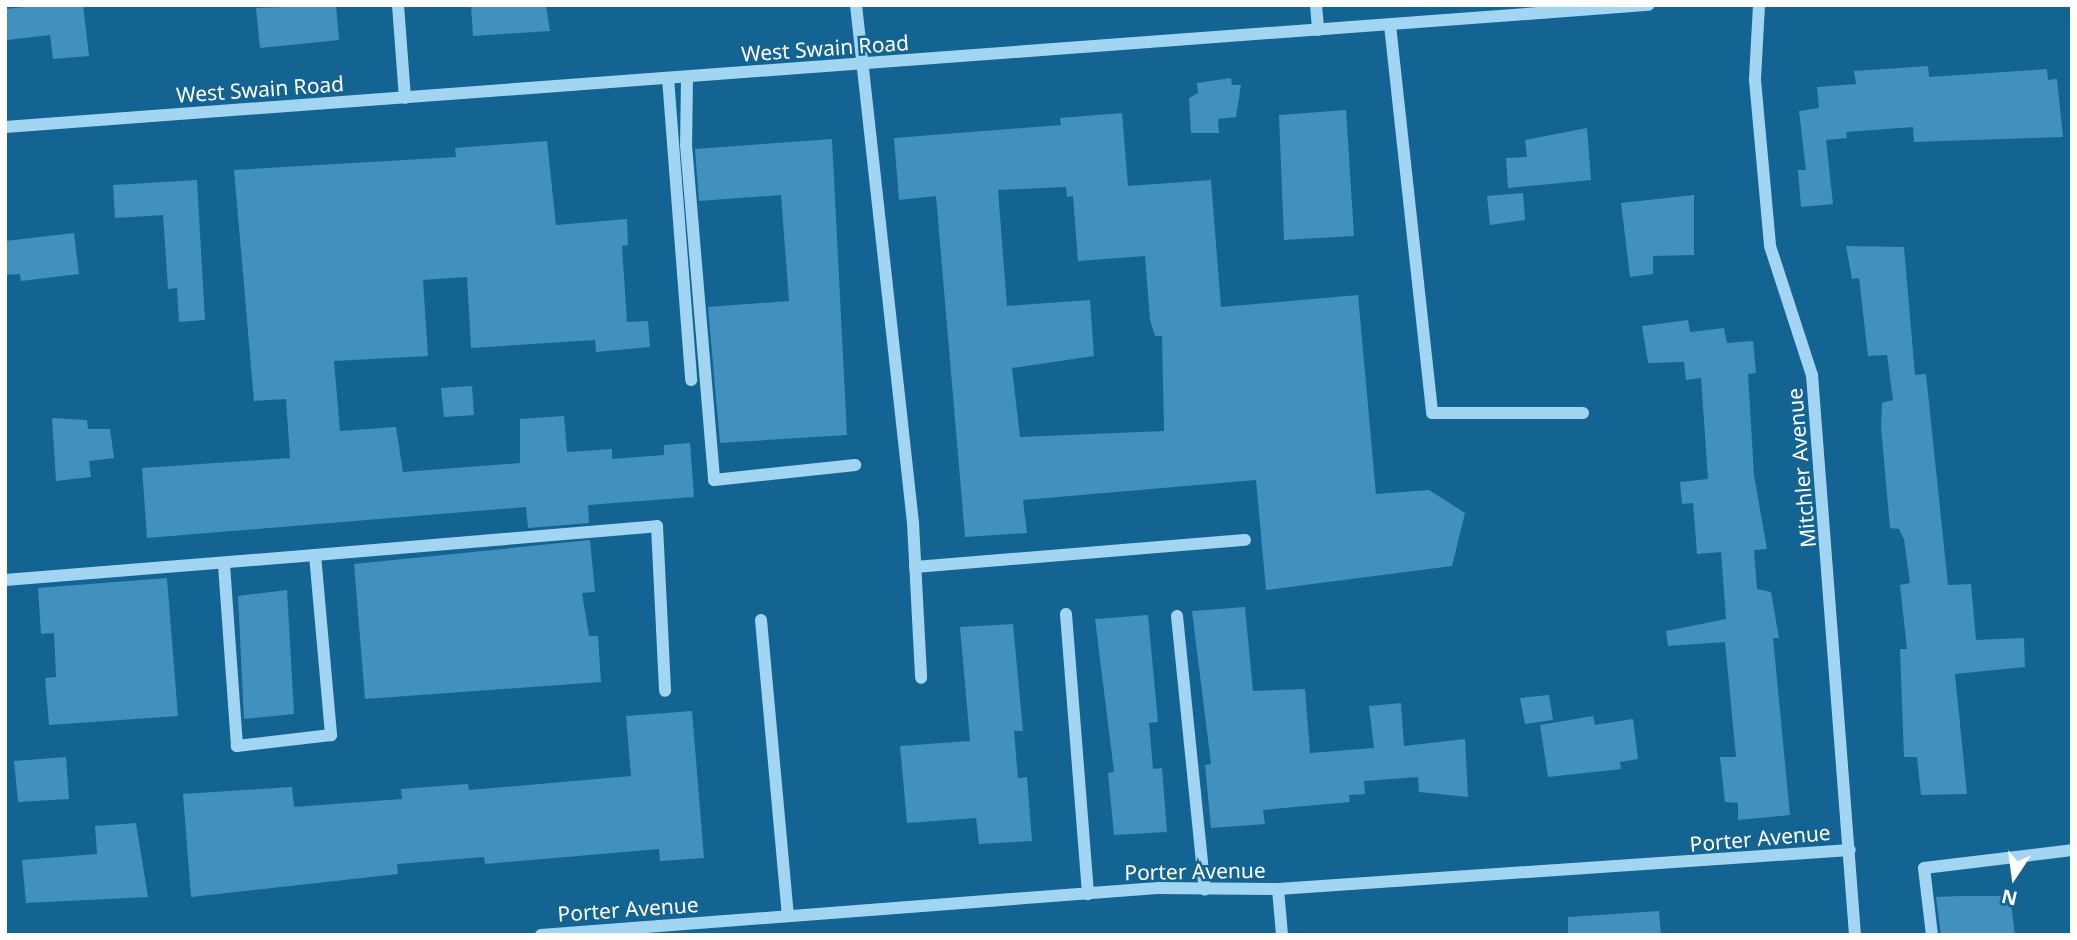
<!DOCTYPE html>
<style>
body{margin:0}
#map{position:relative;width:2077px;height:940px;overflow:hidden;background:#146493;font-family:"Noto Sans",sans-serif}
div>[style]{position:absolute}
.building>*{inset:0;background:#4190bd}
.minor>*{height:12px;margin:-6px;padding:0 6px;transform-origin:6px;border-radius:6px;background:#a2d5f1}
span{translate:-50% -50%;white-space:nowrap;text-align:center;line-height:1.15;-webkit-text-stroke:5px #146493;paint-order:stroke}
.street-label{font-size:21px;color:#fff}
.frame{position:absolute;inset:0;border:7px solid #fff;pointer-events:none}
.north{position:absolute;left:1979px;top:842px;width:70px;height:70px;-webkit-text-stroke:5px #146493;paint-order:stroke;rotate:193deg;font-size:19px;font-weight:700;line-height:28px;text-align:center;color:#fff}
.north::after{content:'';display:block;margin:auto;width:24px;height:32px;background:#fff;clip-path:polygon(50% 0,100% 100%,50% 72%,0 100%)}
</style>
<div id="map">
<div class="building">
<i style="clip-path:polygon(44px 5px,83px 5px,89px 56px,53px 59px,50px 35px,7px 40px,5px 9px)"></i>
<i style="clip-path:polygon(336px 5px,339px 40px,260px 48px,256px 8px)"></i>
<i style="clip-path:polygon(471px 5px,546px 5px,550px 31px,473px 36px)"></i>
<i style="clip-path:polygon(1928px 66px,1929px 77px,2047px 69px,2048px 80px,2057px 79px,2063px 137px,1914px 142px,1913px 127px,1846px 132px,1847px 138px,1826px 140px,1833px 204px,1801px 207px,1798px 170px,1806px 170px,1799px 111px,1819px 108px,1817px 87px,1856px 84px,1854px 71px)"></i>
<i style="clip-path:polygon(1231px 78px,1232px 85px,1241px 85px,1236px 117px,1218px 119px,1219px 133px,1191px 133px,1189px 98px,1198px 93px,1197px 83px)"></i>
<i style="clip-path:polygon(1346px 110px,1354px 236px,1284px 240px,1279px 115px)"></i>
<i style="clip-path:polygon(evenodd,1122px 113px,1128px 186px,1211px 180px,1221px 307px,1358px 295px,1376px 494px,1429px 490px,1465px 513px,1452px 566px,1266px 590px,1256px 480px,1023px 500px,1027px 533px,965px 537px,936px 196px,899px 200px,894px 138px,1061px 125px,1060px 118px,1122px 113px,1066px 187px,1067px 197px,1073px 196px,1078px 261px,1145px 256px,1150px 320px,1155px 336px,1162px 336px,1164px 431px,1020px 437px,1012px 368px,1094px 356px,1090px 300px,1007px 306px,998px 190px,1066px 187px)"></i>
<i style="clip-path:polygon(1587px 128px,1591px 180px,1508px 188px,1506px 158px,1527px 157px,1525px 140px)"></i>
<i style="clip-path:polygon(832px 139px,847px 435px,720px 443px,708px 307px,789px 301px,781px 195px,699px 201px,695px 149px)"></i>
<i style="clip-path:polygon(547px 141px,556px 225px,627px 219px,628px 245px,622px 246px,627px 322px,648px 321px,650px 347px,596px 352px,595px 340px,471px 348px,467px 277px,423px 280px,428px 356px,334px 361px,340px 431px,396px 427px,403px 472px,520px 463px,520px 419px,564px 416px,567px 452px,612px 449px,612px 459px,664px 455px,664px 445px,690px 443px,694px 497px,588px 505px,589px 523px,528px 528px,526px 507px,147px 538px,142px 468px,290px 458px,286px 399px,254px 401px,234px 170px,456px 157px,455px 148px)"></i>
<i style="clip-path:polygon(197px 180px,205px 320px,179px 322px,177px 288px,168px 289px,163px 215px,115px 218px,113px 185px)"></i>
<i style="clip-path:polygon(1523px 193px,1525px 220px,1490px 225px,1487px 196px)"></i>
<i style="clip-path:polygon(1694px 195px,1694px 255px,1653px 256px,1653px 274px,1630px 277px,1621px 203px)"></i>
<i style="clip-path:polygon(74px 233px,79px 274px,21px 281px,20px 274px,5px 275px,5px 241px)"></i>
<i style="clip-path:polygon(1846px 246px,1904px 247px,1915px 375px,1926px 374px,1948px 585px,1971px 584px,1976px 640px,2024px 638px,2025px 667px,1955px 674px,1967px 794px,1921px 795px,1917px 757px,1904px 757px,1900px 649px,1907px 649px,1900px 585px,1910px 583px,1904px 539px,1899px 529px,1890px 528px,1881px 427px,1882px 403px,1893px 400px,1887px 355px,1868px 356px,1859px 278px,1852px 279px)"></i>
<i style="clip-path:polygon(1688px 320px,1690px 332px,1724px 328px,1727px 343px,1753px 341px,1756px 373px,1748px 374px,1754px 475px,1767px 549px,1754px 550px,1757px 589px,1771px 592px,1779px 638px,1773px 638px,1790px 815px,1738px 820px,1738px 803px,1725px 802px,1720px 757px,1736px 757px,1725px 642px,1668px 646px,1666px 631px,1726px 619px,1721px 552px,1697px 554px,1693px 503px,1682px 504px,1680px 482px,1708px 479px,1701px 378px,1686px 380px,1684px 362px,1648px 363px,1642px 326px)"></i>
<i style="clip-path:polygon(472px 386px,474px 415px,444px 417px,441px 388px)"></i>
<i style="clip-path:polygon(52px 418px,87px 420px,88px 429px,110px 429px,114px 458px,89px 461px,91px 477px,56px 481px)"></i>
<i style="clip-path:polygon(590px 540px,595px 592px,582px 593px,589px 636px,598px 636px,601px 682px,365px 699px,354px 564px)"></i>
<i style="clip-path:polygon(167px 578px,178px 716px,49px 725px,45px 678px,56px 677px,54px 633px,41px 634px,38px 588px)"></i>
<i style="clip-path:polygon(287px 590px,294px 714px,244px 719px,238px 596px)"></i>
<i style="clip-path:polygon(1245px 607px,1253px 691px,1305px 689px,1310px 753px,1374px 748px,1369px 706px,1401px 703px,1404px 746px,1465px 739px,1468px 797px,1419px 792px,1418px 777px,1364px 781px,1365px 794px,1349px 795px,1350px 802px,1263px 810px,1265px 824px,1211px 828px,1205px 765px,1211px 764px,1192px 611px)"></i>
<i style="clip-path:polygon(1148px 615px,1158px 722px,1149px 723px,1153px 769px,1162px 768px,1167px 832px,1114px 835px,1108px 773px,1114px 772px,1095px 619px)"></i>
<i style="clip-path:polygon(1013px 624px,1023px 731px,1014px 731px,1018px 778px,1027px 777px,1032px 841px,979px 844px,976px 818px,907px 823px,900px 746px,970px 741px,960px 627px)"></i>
<i style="clip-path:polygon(1549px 695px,1553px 720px,1525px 724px,1520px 698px)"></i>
<i style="clip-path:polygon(692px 711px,704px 858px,660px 861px,659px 849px,485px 864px,484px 857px,397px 864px,398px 874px,191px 897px,183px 794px,292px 787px,294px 807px,402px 799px,401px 789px,468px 784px,469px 790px,631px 776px,626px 716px)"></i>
<i style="clip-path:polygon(1593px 716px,1595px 725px,1633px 719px,1638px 759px,1620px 762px,1621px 769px,1548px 777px,1540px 725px)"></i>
<i style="clip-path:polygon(66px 757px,69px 799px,18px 802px,14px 761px)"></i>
<i style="clip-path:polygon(136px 823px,148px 897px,26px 903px,22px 860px,97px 854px,95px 826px)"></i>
<i style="clip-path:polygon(1959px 896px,2010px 896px,2015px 935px,1941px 935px,1936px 897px)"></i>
<i style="clip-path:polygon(1659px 911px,1661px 935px,1568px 935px,1568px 917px)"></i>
</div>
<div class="minor">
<i style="left:398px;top:5px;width:93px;rotate:85.7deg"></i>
<i style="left:856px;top:5px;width:521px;rotate:83.72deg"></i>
<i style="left:913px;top:523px;width:155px;rotate:87deg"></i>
<i style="left:1316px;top:5px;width:25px;rotate:85deg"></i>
<i style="left:1759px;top:5px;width:75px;rotate:93.1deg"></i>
<i style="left:1755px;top:80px;width:167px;rotate:84.8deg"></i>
<i style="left:1770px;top:246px;width:136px;rotate:72deg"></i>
<i style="left:1812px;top:375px;width:562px;rotate:85.61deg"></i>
<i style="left:1390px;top:25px;width:390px;rotate:83.8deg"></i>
<i style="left:1432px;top:413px;width:151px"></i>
<i style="left:687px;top:77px;width:68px;rotate:90.8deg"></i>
<i style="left:686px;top:145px;width:336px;rotate:85.2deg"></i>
<i style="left:714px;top:480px;width:142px;rotate:-6.1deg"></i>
<i style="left:668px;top:78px;width:303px;rotate:85.6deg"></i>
<i style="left:5px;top:127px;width:1648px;rotate:-4.25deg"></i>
<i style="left:315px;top:555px;width:343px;rotate:-4.8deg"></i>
<i style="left:657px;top:526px;width:165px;rotate:87.2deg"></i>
<i style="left:915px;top:567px;width:331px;rotate:-4.7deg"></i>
<i style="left:5px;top:580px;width:311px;rotate:-4.6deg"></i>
<i style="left:315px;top:555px;width:181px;rotate:84.9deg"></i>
<i style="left:331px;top:735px;width:95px;rotate:173.3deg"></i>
<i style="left:237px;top:746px;width:183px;rotate:-94.1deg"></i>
<i style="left:1066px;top:614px;width:281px;rotate:85.5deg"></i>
<i style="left:1177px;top:616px;width:275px;rotate:84.2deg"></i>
<i style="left:761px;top:620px;width:297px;rotate:84.8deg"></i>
<i style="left:1278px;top:889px;width:46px;rotate:85deg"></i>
<i style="left:541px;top:935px;width:618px;rotate:-4.36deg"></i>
<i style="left:1157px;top:888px;width:121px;rotate:0.5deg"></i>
<i style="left:1278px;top:889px;width:573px;rotate:-3.9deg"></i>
<i style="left:1932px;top:935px;width:67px;rotate:-96.8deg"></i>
<i style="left:1924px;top:868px;width:149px;rotate:-6.9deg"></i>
</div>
<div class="street-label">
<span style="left:825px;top:48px;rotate:-4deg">West Swain Road</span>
<span style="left:260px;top:89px;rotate:-4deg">West Swain Road</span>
<span style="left:1801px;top:468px;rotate:-95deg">Mitchler Avenue</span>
<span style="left:1760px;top:838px;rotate:-5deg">Porter Avenue</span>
<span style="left:1195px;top:871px;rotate:-1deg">Porter Avenue</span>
<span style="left:628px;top:909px;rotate:-4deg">Porter Avenue</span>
</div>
<div class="frame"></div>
<div class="north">N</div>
</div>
